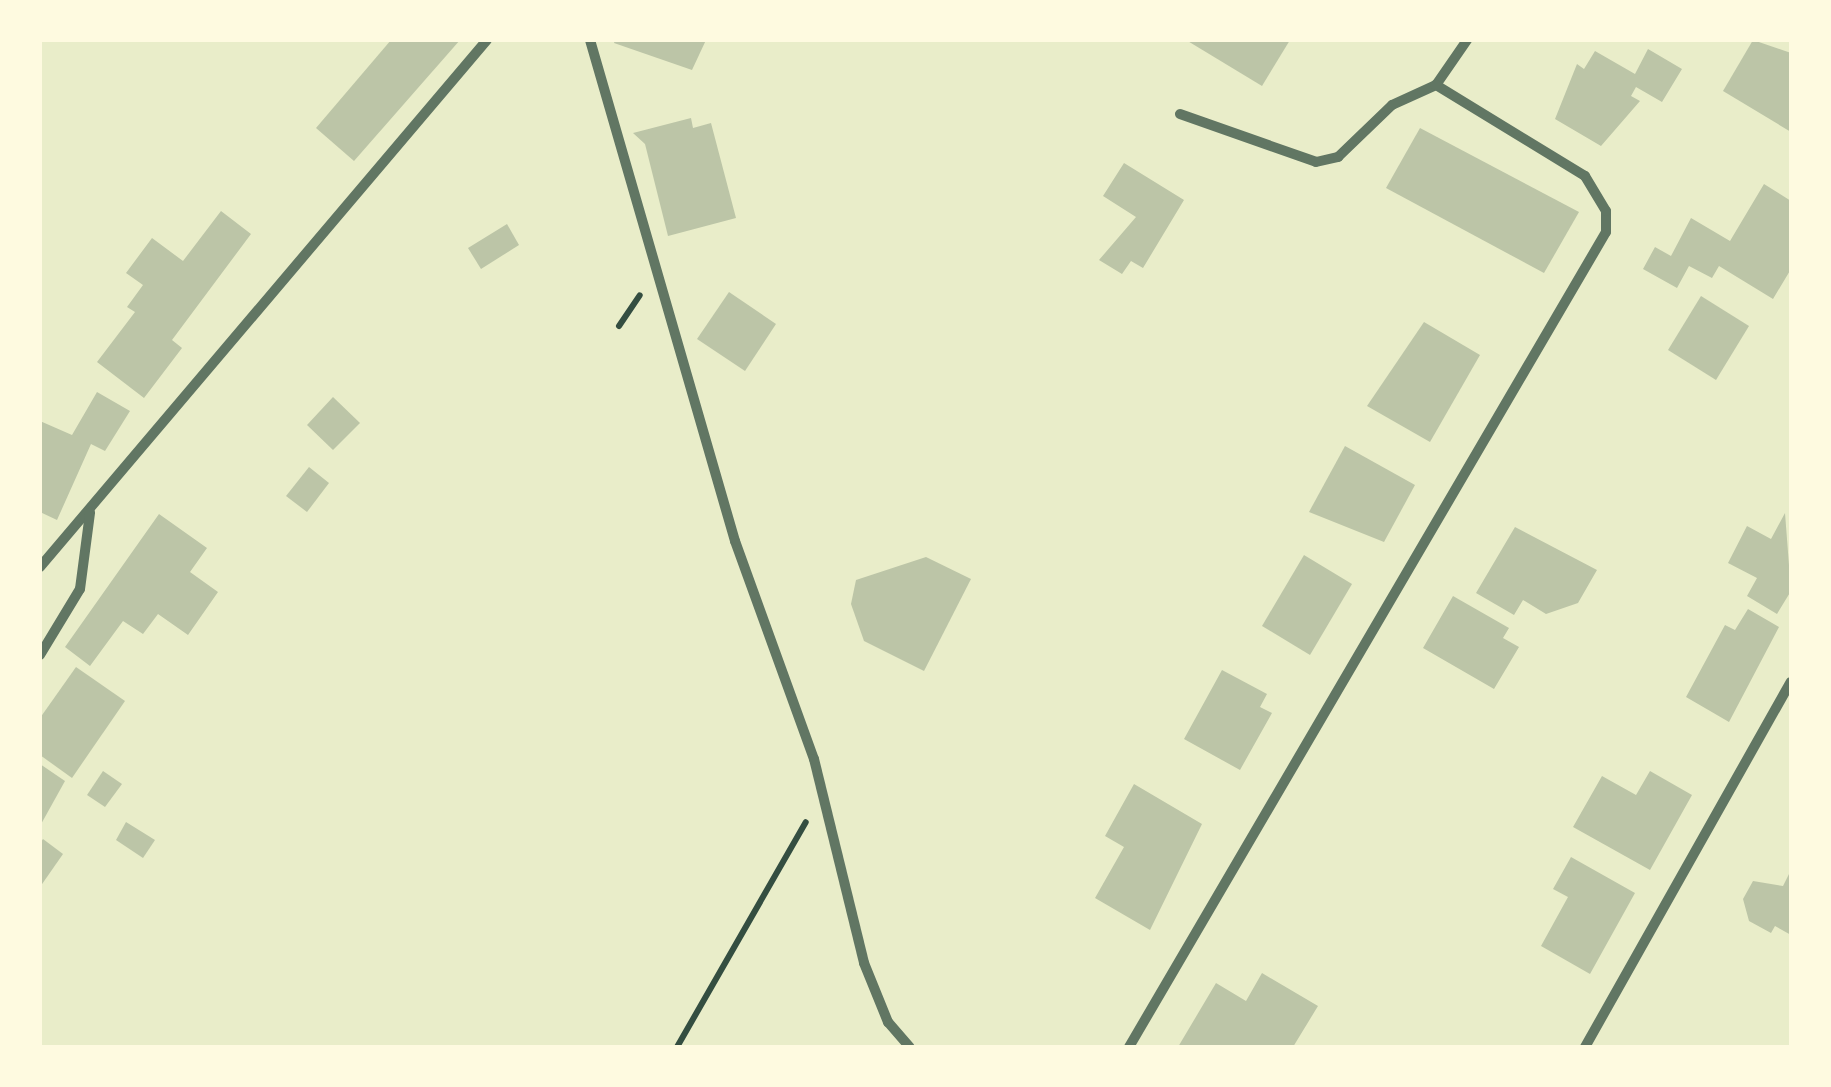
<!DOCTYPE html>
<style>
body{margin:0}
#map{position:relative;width:1831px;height:1087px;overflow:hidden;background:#e9edc9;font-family:"Fira Sans Condensed",sans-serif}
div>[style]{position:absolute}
.building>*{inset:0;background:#bcc5a7}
.path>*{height:6px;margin:-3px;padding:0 3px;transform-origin:3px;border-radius:3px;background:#344e41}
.minor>*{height:10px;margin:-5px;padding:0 5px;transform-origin:5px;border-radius:5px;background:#617663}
span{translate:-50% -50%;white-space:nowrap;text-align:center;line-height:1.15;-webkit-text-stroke:8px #fefae0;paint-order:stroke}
.frame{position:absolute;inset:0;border:42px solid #fefae0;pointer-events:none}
</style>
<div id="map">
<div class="building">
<i style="clip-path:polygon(391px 40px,460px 40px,354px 161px,316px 128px)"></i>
<i style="clip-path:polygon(706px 40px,692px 70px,614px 43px,615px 40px)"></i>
<i style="clip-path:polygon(1186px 40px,1290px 40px,1262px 86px)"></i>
<i style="clip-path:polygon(1753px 40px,1791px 53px,1791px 132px,1723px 91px)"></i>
<i style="clip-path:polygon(1648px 49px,1682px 69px,1662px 102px,1636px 87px,1631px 96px,1640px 101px,1601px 146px,1555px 119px,1577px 64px,1584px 69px,1595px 51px,1635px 74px)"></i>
<i style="clip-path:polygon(691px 118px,693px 128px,711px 123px,736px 218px,668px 236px,645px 144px,633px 133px)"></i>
<i style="clip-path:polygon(1420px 128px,1579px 212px,1544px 273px,1386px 188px)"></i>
<i style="clip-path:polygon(1124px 163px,1184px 200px,1143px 268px,1131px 261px,1122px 274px,1099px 260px,1136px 217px,1103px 196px)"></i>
<i style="clip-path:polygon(1764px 184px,1791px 201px,1791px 269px,1773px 299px,1719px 266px,1712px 278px,1689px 266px,1677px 288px,1643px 269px,1655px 247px,1671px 256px,1691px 218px,1730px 241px)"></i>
<i style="clip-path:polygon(221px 211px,251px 234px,172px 340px,182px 348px,144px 398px,97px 362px,135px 312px,127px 307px,143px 285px,126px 273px,152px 238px,183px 261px)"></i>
<i style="clip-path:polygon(507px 224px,519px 245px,481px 269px,468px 248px)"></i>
<i style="clip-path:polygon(729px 292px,776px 324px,745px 371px,697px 339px)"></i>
<i style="clip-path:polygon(1701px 296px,1749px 326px,1716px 380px,1668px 350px)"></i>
<i style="clip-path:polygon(1424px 322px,1480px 355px,1430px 442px,1367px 406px)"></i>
<i style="clip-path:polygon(97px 392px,130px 411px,105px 451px,91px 444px,57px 520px,40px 512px,40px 421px,72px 435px)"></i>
<i style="clip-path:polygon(333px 397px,360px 423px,333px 450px,307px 425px)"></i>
<i style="clip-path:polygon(1345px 446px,1415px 485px,1384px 542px,1309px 512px)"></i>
<i style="clip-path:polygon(309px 467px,329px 483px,307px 512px,286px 496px)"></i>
<i style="clip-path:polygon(1785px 513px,1791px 591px,1777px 614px,1747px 596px,1757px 578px,1728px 563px,1747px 526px,1771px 539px)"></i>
<i style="clip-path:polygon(159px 514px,207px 548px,190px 572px,218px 592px,188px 635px,158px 614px,143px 634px,123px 621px,90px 666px,65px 647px)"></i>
<i style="clip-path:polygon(1515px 527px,1597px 570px,1578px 603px,1546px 614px,1523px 600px,1514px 615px,1476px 593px)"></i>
<i style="clip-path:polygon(1304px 555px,1352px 584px,1310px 655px,1262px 626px)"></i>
<i style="clip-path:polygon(926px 557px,971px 579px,924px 671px,864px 641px,851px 604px,856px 580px)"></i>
<i style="clip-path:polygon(1453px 596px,1509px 628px,1503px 638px,1519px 647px,1494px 689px,1423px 648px)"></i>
<i style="clip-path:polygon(1748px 609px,1779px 627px,1729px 722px,1686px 697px,1725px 625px,1735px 630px)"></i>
<i style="clip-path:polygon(76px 667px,125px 701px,72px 778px,40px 755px,40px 718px)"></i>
<i style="clip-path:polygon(1222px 670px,1267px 694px,1260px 707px,1272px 713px,1240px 770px,1184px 739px)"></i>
<i style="clip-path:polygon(40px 764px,65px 781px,40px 826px)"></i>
<i style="clip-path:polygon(103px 771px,122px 784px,105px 807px,87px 795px)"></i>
<i style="clip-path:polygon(1650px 771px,1692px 795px,1650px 870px,1573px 827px,1602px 776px,1636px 795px)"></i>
<i style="clip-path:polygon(1134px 784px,1202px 824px,1150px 930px,1095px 898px,1124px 847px,1105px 836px)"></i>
<i style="clip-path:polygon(126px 822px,155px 840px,143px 858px,116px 840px)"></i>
<i style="clip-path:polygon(43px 839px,63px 854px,40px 887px,40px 843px)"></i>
<i style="clip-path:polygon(1571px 857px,1635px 893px,1590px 974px,1541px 946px,1568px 897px,1553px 889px)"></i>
<i style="clip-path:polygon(1791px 870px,1791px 935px,1775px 926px,1771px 933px,1749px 921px,1743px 899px,1753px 881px,1783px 886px)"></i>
<i style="clip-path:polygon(1262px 973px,1318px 1006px,1293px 1047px,1178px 1047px,1216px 983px,1246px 1001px)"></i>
</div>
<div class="path">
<i style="left:619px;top:326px;width:37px;rotate:-56deg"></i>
<i style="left:677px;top:1047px;width:259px;rotate:-60.2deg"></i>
</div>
<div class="minor">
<i style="left:590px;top:40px;width:522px;rotate:73.86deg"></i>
<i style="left:735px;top:541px;width:232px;rotate:70.1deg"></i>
<i style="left:814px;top:759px;width:210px;rotate:76.2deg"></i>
<i style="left:864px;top:963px;width:64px;rotate:67.9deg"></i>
<i style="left:888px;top:1022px;width:33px;rotate:49deg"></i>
<i style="left:1436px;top:85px;width:55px;rotate:-55.4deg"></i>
<i style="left:1180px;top:114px;width:144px;rotate:19.4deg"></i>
<i style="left:1316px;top:162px;width:23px;rotate:-13deg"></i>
<i style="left:1338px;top:157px;width:75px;rotate:-43.9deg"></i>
<i style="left:1392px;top:105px;width:48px;rotate:-24.4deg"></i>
<i style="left:40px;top:567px;width:691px;rotate:-49.7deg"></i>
<i style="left:40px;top:655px;width:77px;rotate:-58.8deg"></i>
<i style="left:80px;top:589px;width:77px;rotate:-82.5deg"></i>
<i style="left:1129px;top:1047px;width:944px;rotate:-59.66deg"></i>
<i style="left:1606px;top:232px;width:21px;rotate:-90deg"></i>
<i style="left:1606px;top:211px;width:41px;rotate:-121deg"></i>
<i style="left:1585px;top:176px;width:175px;rotate:-148.6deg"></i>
<i style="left:1585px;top:1047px;width:419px;rotate:-60.6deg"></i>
</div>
<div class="frame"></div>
</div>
